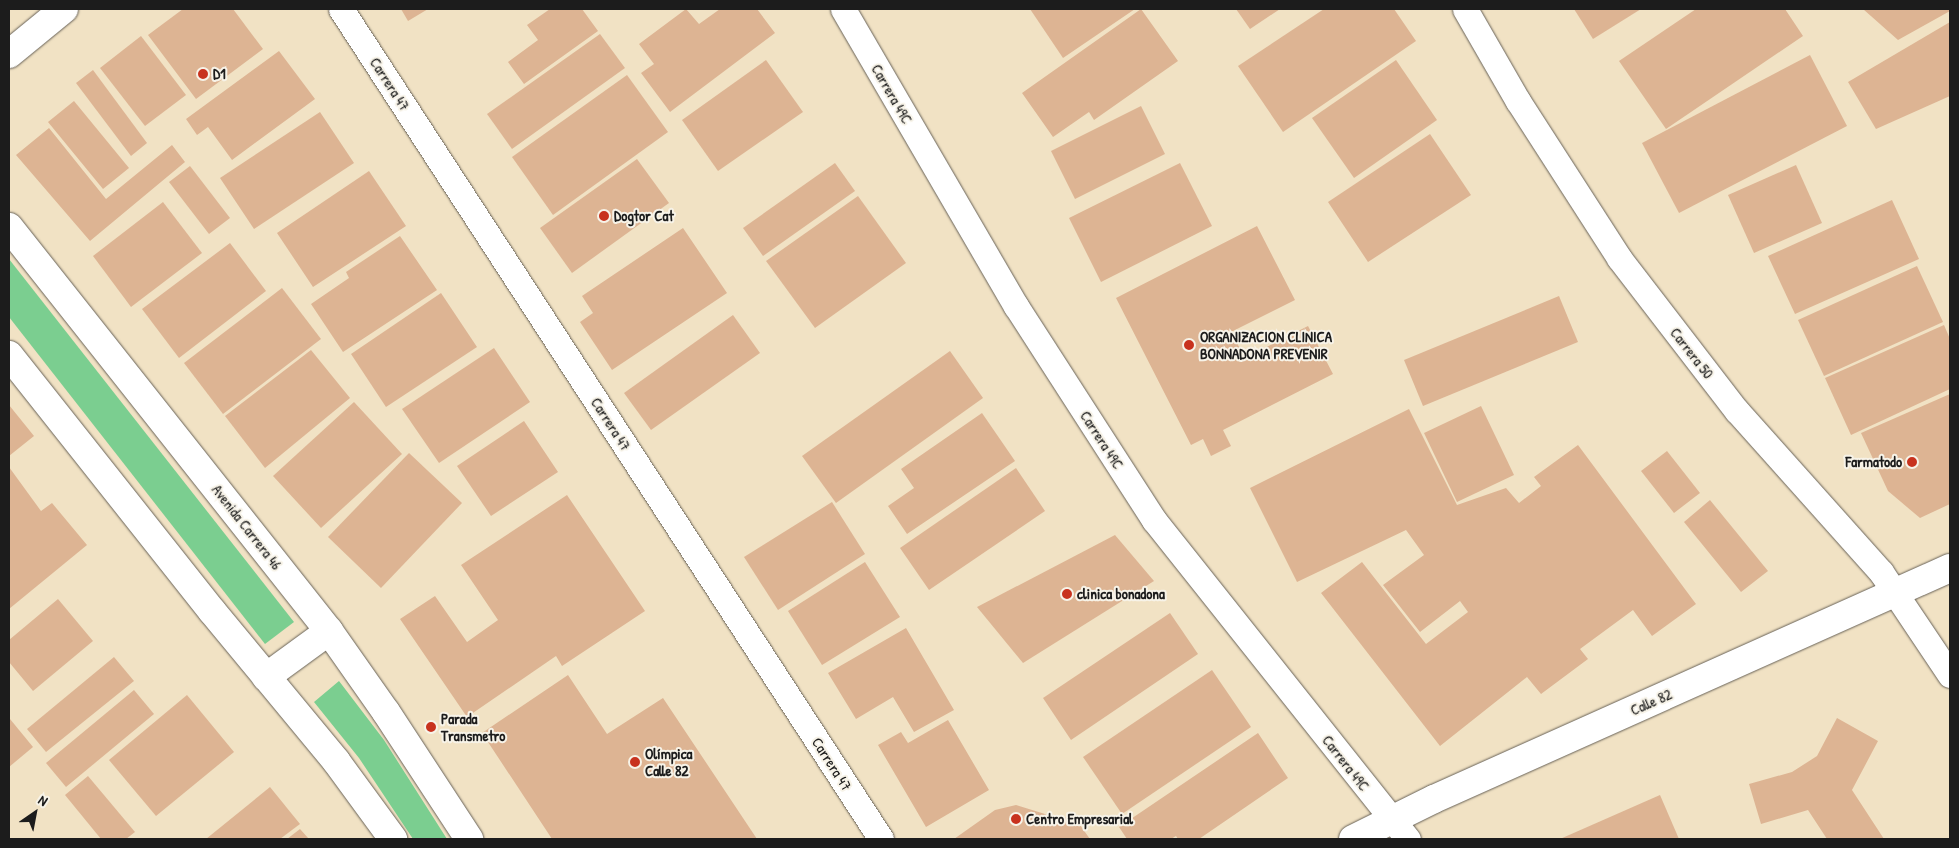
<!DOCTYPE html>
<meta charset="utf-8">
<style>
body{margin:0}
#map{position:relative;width:1959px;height:848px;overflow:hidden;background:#f1e2c4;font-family:"Patrick Hand",sans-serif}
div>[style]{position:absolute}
.green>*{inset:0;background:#7bce90}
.building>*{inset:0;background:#ddb493}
.roads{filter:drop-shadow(0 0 1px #676157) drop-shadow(0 0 1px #676157)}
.minor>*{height:25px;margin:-12.5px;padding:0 12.5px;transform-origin:12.5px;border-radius:12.5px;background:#fff}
.tertiary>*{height:28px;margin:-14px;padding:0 14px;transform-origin:14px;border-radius:14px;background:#fff}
.secondary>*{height:28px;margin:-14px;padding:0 14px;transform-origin:14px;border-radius:14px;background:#fff}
.primary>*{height:28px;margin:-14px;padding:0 14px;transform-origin:14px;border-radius:14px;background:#fff}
.dots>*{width:14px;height:14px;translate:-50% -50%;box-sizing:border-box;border:2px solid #f7f3e8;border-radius:50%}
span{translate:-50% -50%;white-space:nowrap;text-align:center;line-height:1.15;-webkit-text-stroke:4px #f7f3e8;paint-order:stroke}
.poi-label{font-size:15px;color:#1c1c1c;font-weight:700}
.left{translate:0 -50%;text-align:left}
.right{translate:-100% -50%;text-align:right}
.street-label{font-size:15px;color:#1c1c1c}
.frame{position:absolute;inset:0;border:10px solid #1c1c1c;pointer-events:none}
.north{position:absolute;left:10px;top:788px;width:50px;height:50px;-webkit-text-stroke:4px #f7f3e8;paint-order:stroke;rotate:33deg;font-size:14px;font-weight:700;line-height:20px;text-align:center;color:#1c1c1c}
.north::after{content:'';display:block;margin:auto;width:18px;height:22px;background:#1c1c1c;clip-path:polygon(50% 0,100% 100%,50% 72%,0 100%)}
</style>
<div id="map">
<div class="green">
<i style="clip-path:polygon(9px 259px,294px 622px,265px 644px,9px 317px)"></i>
<i style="clip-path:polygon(339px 681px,384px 740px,447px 839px,413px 839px,359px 758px,314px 702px)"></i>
</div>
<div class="building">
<i style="clip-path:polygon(183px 9px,233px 9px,263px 49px,196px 99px,148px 35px)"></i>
<i style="clip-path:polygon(401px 9px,428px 9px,408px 21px)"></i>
<i style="clip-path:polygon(550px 9px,582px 9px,598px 31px,524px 84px,508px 62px,538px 40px,527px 25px)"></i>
<i style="clip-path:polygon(686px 9px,699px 24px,720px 9px,757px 9px,775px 33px,670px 112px,641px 73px,654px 64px,639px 44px)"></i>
<i style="clip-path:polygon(1030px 9px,1135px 9px,1063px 58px)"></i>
<i style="clip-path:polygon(1141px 9px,1178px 61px,1094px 120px,1089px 112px,1053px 137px,1022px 93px)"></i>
<i style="clip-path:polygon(1236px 9px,1280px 9px,1250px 29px)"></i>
<i style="clip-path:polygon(1324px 9px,1394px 9px,1416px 41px,1283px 132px,1238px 66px)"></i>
<i style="clip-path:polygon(1574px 9px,1641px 9px,1593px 39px)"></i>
<i style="clip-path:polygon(1696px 9px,1785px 9px,1803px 36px,1666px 129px,1619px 61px)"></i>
<i style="clip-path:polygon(1863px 9px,1950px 9px,1950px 11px,1898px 40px)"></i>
<i style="clip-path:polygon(1950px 22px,1950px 96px,1876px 129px,1848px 82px)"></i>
<i style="clip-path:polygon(600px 34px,625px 68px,512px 149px,487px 114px)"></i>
<i style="clip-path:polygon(141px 36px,186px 95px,145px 126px,100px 68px)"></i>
<i style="clip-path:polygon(279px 51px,315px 99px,232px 160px,208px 127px,197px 135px,186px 119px)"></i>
<i style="clip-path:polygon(1810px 55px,1847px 126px,1679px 213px,1642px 143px)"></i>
<i style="clip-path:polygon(766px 60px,803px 112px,718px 171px,682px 120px)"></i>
<i style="clip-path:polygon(1396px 60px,1437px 120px,1354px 178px,1312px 118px)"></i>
<i style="clip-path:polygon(93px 70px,147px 143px,131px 156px,76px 83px)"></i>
<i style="clip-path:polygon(627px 75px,668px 132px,553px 215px,512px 157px)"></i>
<i style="clip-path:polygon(74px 101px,129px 168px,103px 189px,48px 122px)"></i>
<i style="clip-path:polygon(1141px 106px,1165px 154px,1075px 199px,1051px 151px)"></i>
<i style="clip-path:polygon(320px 112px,354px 163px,254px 229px,220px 178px)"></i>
<i style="clip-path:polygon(49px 128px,106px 199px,172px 145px,185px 162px,90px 241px,16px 155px)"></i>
<i style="clip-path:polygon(1430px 134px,1471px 195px,1368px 262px,1328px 202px)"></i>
<i style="clip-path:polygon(637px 159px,669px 203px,572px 273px,540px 228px)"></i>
<i style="clip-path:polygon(835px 163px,855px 191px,763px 256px,743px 228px)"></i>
<i style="clip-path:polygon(1180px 163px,1212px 226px,1101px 282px,1069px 218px)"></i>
<i style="clip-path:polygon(1796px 165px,1822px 223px,1754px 253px,1728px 195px)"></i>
<i style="clip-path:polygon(190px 166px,230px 218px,209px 234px,169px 182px)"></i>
<i style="clip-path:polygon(369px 171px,406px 226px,313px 287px,277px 233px)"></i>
<i style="clip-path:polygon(858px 196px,906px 263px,815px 328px,766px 261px)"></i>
<i style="clip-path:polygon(1892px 200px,1919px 259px,1795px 314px,1768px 256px)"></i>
<i style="clip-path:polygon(163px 202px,202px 253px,131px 307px,93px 256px)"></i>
<i style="clip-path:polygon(1257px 226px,1295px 300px,1231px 332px,1245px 358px,1308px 326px,1333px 374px,1223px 430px,1231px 446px,1211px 456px,1203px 439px,1191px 445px,1116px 298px)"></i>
<i style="clip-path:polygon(683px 228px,727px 293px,612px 370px,580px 322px,593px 313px,582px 296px)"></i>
<i style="clip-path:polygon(400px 236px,437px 290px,343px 352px,311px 304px,349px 278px,346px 272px)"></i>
<i style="clip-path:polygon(230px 243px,266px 291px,179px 358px,142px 309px)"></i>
<i style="clip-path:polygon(1917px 266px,1943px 322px,1824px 376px,1798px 320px)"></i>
<i style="clip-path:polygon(282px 288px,321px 339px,223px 414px,184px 363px)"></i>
<i style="clip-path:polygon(441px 293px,477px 347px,386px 407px,351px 354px)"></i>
<i style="clip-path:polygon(1559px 296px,1578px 342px,1423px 406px,1404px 360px)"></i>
<i style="clip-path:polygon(733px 315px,760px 353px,651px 430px,624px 393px)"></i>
<i style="clip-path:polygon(1944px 325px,1950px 339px,1950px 389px,1851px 435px,1825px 378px)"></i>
<i style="clip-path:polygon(494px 348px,530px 402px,439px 463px,402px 409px)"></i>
<i style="clip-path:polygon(311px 350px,350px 398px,265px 468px,225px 416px)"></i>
<i style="clip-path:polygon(950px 351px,983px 398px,836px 503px,802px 456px)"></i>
<i style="clip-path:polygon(1950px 394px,1950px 504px,1920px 518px,1888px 491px,1861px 433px)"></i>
<i style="clip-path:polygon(354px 402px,402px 454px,321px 528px,273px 476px)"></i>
<i style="clip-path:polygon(9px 405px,34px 436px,9px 456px)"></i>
<i style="clip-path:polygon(1481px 406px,1514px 475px,1457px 502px,1424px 433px)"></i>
<i style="clip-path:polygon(1409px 409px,1457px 505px,1506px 488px,1519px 503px,1541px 486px,1534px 477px,1578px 445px,1696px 604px,1652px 636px,1633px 610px,1580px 649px,1588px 659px,1541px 694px,1527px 677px,1440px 746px,1321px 593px,1362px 562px,1426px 644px,1468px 612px,1460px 601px,1420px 632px,1383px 585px,1424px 555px,1406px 530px,1297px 582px,1250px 488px)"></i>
<i style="clip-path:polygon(982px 413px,1015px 461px,907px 534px,888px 506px,914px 488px,901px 469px)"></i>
<i style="clip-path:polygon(524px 421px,558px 472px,491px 516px,457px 466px)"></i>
<i style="clip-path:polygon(1667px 451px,1700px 493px,1674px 513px,1641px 471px)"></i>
<i style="clip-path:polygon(409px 453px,462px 503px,381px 588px,328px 537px)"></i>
<i style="clip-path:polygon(9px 467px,41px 511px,52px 503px,87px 545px,9px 609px)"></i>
<i style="clip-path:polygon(1016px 468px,1045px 511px,929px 590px,900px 548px)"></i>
<i style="clip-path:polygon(567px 495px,645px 611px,562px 666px,556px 656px,467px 717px,400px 619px,435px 596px,467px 642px,498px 620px,461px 565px)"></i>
<i style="clip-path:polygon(1710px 500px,1768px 571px,1741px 592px,1684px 522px)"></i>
<i style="clip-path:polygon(832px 502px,865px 554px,778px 610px,744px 557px)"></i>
<i style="clip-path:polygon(1115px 535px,1154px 581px,1023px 663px,977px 607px)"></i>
<i style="clip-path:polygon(865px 562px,900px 617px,822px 665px,788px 611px)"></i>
<i style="clip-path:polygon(58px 599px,93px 641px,33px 691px,9px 662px,9px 640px)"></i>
<i style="clip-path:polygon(1170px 613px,1198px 654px,1071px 740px,1043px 698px)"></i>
<i style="clip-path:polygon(906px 628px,954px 710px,914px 732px,893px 697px,856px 719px,828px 673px)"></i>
<i style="clip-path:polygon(114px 657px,134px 681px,46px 752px,27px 729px)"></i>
<i style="clip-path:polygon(1212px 670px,1251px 727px,1122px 814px,1083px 757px)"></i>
<i style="clip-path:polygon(568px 675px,607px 734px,663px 698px,757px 839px,552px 839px,482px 733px)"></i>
<i style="clip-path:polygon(134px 690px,154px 714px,66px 787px,46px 763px)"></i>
<i style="clip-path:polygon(187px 695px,234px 752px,156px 816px,109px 760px)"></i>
<i style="clip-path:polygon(1837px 718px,1878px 741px,1852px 790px,1884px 839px,1827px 839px,1808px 810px,1761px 824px,1749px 784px,1792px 772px,1817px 756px)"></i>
<i style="clip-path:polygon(10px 719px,33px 747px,9px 767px,9px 720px)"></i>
<i style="clip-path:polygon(948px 720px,989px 790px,926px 827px,878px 745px,901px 732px,908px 743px)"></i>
<i style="clip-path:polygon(1258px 733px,1288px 778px,1199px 839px,1178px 839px,1176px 836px,1171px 839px,1127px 839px,1119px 827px)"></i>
<i style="clip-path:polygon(88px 776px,135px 832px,126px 839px,101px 839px,65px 795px)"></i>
<i style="clip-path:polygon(270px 787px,300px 824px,280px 839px,206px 839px)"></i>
<i style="clip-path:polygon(1660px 795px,1679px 839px,1560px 839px)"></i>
<i style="clip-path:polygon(1016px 805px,1045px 814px,1054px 824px,1072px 814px,1090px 839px,954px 839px,995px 810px)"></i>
<i style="clip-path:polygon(300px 829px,309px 839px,287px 839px)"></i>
</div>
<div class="roads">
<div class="minor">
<i style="left:341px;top:9px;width:990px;rotate:56.95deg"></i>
<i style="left:843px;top:9px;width:344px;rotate:59.8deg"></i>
<i style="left:1016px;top:306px;width:255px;rotate:57.2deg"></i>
<i style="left:1154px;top:520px;width:408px;rotate:51.5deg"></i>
<i style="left:1465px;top:9px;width:106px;rotate:60.1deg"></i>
<i style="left:1518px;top:101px;width:187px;rotate:57.2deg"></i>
<i style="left:1619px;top:258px;width:193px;rotate:52.4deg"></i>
<i style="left:1737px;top:411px;width:216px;rotate:48.2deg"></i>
<i style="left:1881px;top:572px;width:124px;rotate:56.2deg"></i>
</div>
<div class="tertiary">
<i style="left:9px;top:54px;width:71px;rotate:-39.3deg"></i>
</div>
<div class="secondary">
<i style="left:1353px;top:839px;width:90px;rotate:-26.3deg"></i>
<i style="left:1434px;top:799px;width:565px;rotate:-24.12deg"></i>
</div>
<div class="primary">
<i style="left:9px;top:227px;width:515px;rotate:51.62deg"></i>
<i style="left:329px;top:631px;width:99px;rotate:54.9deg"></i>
<i style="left:386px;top:712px;width:152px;rotate:56.8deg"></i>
<i style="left:9px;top:355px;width:327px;rotate:51.6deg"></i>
<i style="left:212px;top:611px;width:195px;rotate:50.4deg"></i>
<i style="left:336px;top:761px;width:97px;rotate:53.8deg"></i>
<i style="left:266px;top:677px;width:78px;rotate:-36.1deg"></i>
</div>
</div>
<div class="dots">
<i style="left:203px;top:74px;background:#c8321e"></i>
<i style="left:604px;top:216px;background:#c8321e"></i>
<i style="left:1189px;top:345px;background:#c8321e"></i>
<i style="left:1912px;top:462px;background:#c8321e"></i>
<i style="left:1067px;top:594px;background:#c8321e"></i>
<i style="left:431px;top:727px;background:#c8321e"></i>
<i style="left:635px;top:762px;background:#c8321e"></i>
<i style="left:1016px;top:819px;background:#c8321e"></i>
</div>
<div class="poi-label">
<span class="left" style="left:213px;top:74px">D1</span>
<span class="left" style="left:614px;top:216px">Dogtor Cat</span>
<span class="left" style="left:1200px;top:345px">ORGANIZACION CLINICA<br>BONNADONA PREVENIR</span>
<span class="right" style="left:1902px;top:462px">Farmatodo</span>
<span class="left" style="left:1077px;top:594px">clinica bonadona</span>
<span class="left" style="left:441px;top:727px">Parada<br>Transmetro</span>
<span class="left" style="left:645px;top:762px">Olímpica<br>Calle 82</span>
<span class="left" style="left:1026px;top:819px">Centro Empresarial</span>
</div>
<div class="street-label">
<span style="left:390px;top:84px;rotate:57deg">Carrera 47</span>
<span style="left:892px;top:94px;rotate:60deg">Carrera 49C</span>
<span style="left:1692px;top:353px;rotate:52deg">Carrera 50</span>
<span style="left:611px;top:424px;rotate:57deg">Carrera 47</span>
<span style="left:1102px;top:440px;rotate:57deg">Carrera 49C</span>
<span style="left:247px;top:527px;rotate:52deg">Avenida Carrera 46</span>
<span style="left:1651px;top:702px;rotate:-24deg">Calle 82</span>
<span style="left:1346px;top:763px;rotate:52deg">Carrera 49C</span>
<span style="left:832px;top:764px;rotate:57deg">Carrera 47</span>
</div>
<div class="frame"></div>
<div class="north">N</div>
</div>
